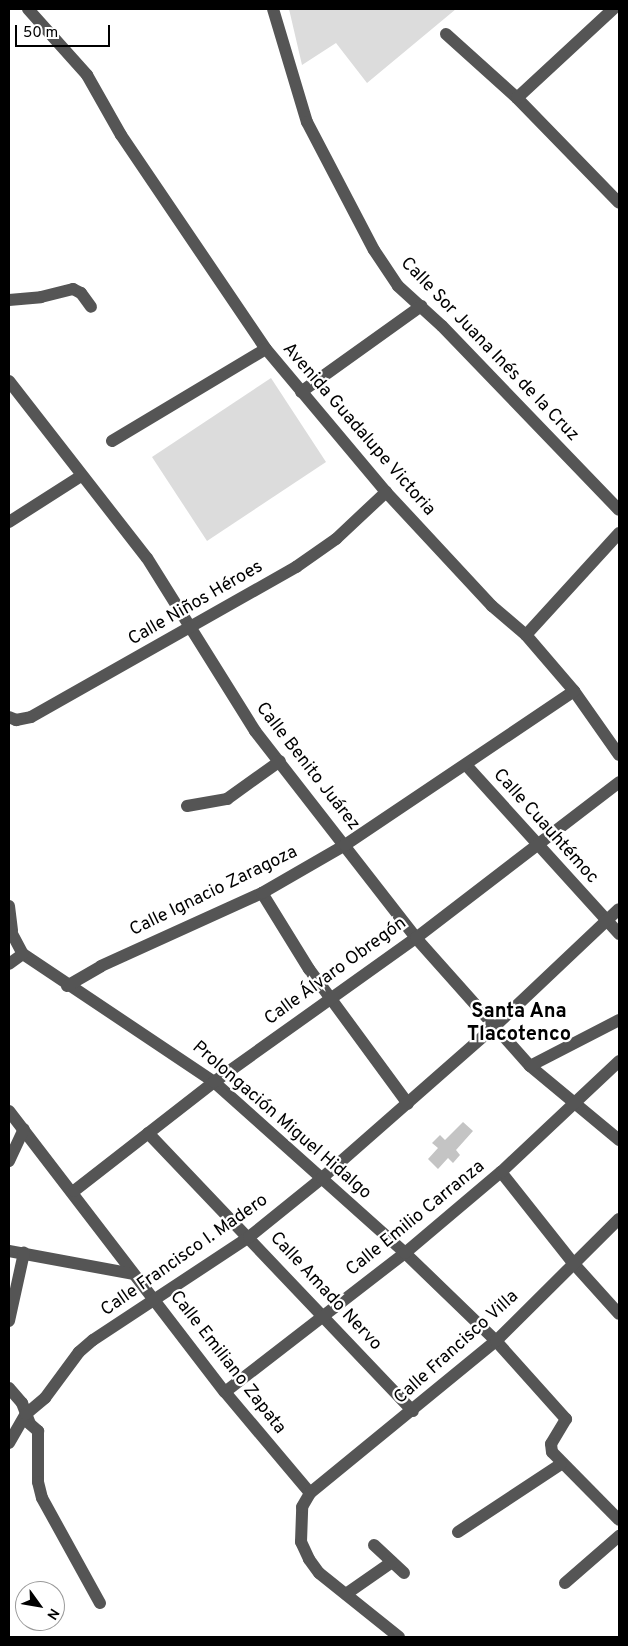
<!DOCTYPE html>
<meta charset="utf-8">
<style>
body{margin:0}
#map{position:relative;width:628px;height:1646px;overflow:hidden;background:#fff;font-family:Overpass,sans-serif}
div>[style]{position:absolute}
.green>*{inset:0;background:#dcdcdc}
.building>*{inset:0;background:#c4c4c4}
.minor>*{height:12px;margin:-6px;padding:0 6px;transform-origin:6px;border-radius:6px;background:#555}
span{translate:-50% -50%;white-space:nowrap;text-align:center;line-height:1.15;-webkit-text-stroke:4.5px #fff;paint-order:stroke}
.street-label{font-size:18px;color:#000}
.quarter-label{font-size:20px;color:#000;font-weight:700}
.frame{position:absolute;inset:0;border:10px solid #000;pointer-events:none}
.north{position:absolute;left:15px;top:1581px;width:50px;height:50px;box-sizing:border-box;background:#fff;border:1px solid #999;border-radius:50%;rotate:122deg;font-size:14px;font-weight:700;line-height:20px;text-align:center;color:#000}
.north::after{content:'';display:block;margin:auto;width:18px;height:22px;background:#000;clip-path:polygon(50% 0,100% 100%,50% 72%,0 100%)}
.scale{position:absolute;left:15px;top:25px;width:95px;height:22px;box-sizing:border-box;border:2px solid #000;border-top:0;padding-left:6px;font-size:15px;line-height:18px;white-space:nowrap;color:#000;-webkit-text-stroke:4px #fff;paint-order:stroke}
</style>
<div id="map">
<div class="green">
<i style="clip-path:polygon(289px 9px,456px 9px,367px 83px,336px 43px,302px 65px)"></i>
<i style="clip-path:polygon(271px 378px,326px 462px,207px 541px,152px 457px)"></i>
</div>
<div class="building">
<i style="clip-path:polygon(463px 1122px,473px 1131px,456px 1150px,460px 1155px,453px 1163px,448px 1158px,438px 1169px,428px 1159px,438px 1148px,432px 1143px,440px 1135px,445px 1140px)"></i>
</div>
<div class="minor">
<i style="left:28px;top:9px;width:89px;rotate:48.2deg"></i>
<i style="left:87px;top:75px;width:69px;rotate:60.5deg"></i>
<i style="left:121px;top:135px;width:258px;rotate:55.9deg"></i>
<i style="left:266px;top:349px;width:187px;rotate:50deg"></i>
<i style="left:386px;top:492px;width:156px;rotate:47.1deg"></i>
<i style="left:492px;top:606px;width:45px;rotate:40.5deg"></i>
<i style="left:526px;top:635px;width:74px;rotate:49.4deg"></i>
<i style="left:574px;top:691px;width:78px;rotate:54.9deg"></i>
<i style="left:273px;top:9px;width:118px;rotate:73.3deg"></i>
<i style="left:307px;top:122px;width:144px;rotate:62.4deg"></i>
<i style="left:374px;top:250px;width:43px;rotate:56.3deg"></i>
<i style="left:398px;top:286px;width:59px;rotate:42.3deg"></i>
<i style="left:442px;top:326px;width:255px;rotate:46.1deg"></i>
<i style="left:446px;top:34px;width:96px;rotate:42deg"></i>
<i style="left:517px;top:98px;width:146px;rotate:45.8deg"></i>
<i style="left:517px;top:98px;width:131px;rotate:-42.8deg"></i>
<i style="left:9px;top:300px;width:32px;rotate:-5deg"></i>
<i style="left:41px;top:297px;width:33px;rotate:-14deg"></i>
<i style="left:73px;top:289px;width:9px;rotate:27deg"></i>
<i style="left:81px;top:293px;width:17px;rotate:54deg"></i>
<i style="left:9px;top:381px;width:224px;rotate:52.1deg"></i>
<i style="left:147px;top:558px;width:204px;rotate:58deg"></i>
<i style="left:255px;top:731px;width:262px;rotate:52.1deg"></i>
<i style="left:416px;top:938px;width:171px;rotate:48.3deg"></i>
<i style="left:530px;top:1066px;width:116px;rotate:39.7deg"></i>
<i style="left:301px;top:392px;width:148px;rotate:-35.6deg"></i>
<i style="left:112px;top:441px;width:179px;rotate:-30.9deg"></i>
<i style="left:9px;top:522px;width:85px;rotate:-32.6deg"></i>
<i style="left:526px;top:635px;width:138px;rotate:-47.6deg"></i>
<i style="left:9px;top:717px;width:8px;rotate:23deg"></i>
<i style="left:16px;top:720px;width:15px;rotate:-11deg"></i>
<i style="left:31px;top:717px;width:305px;rotate:-29.5deg"></i>
<i style="left:296px;top:567px;width:49px;rotate:-35deg"></i>
<i style="left:336px;top:539px;width:69px;rotate:-43.2deg"></i>
<i style="left:466px;top:765px;width:228px;rotate:47.8deg"></i>
<i style="left:187px;top:806px;width:41px;rotate:-9.9deg"></i>
<i style="left:227px;top:799px;width:65px;rotate:-35.6deg"></i>
<i style="left:262px;top:893px;width:89px;rotate:58.3deg"></i>
<i style="left:309px;top:969px;width:167px;rotate:53.7deg"></i>
<i style="left:9px;top:906px;width:25px;rotate:83deg"></i>
<i style="left:9px;top:928px;width:30px;rotate:62deg"></i>
<i style="left:23px;top:954px;width:230px;rotate:33.8deg"></i>
<i style="left:214px;top:1082px;width:256px;rotate:41.8deg"></i>
<i style="left:405px;top:1253px;width:127px;rotate:44deg"></i>
<i style="left:496px;top:1341px;width:105px;rotate:48.1deg"></i>
<i style="left:566px;top:1419px;width:29px;rotate:121deg"></i>
<i style="left:551px;top:1444px;width:8px;rotate:83deg"></i>
<i style="left:552px;top:1452px;width:95px;rotate:45.4deg"></i>
<i style="left:9px;top:964px;width:17px;rotate:-36deg"></i>
<i style="left:67px;top:986px;width:39px;rotate:-30deg"></i>
<i style="left:101px;top:966px;width:177px;rotate:-24.4deg"></i>
<i style="left:262px;top:893px;width:96px;rotate:-30deg"></i>
<i style="left:345px;top:845px;width:276px;rotate:-33.9deg"></i>
<i style="left:530px;top:1066px;width:100px;rotate:-27.3deg"></i>
<i style="left:9px;top:1111px;width:354px;rotate:52.5deg"></i>
<i style="left:225px;top:1392px;width:132px;rotate:49.9deg"></i>
<i style="left:148px;top:1133px;width:384px;rotate:46.4deg"></i>
<i style="left:9px;top:1161px;width:35px;rotate:-65deg"></i>
<i style="left:501px;top:1172px;width:117px;rotate:51.6deg"></i>
<i style="left:574px;top:1264px;width:67px;rotate:48deg"></i>
<i style="left:74px;top:1191px;width:177px;rotate:-37.9deg"></i>
<i style="left:214px;top:1082px;width:248px;rotate:-35.5deg"></i>
<i style="left:416px;top:938px;width:256px;rotate:-37.5deg"></i>
<i style="left:9px;top:1251px;width:126px;rotate:10.5deg"></i>
<i style="left:9px;top:1321px;width:70px;rotate:-77.6deg"></i>
<i style="left:9px;top:1388px;width:20px;rotate:49deg"></i>
<i style="left:22px;top:1403px;width:22px;rotate:69deg"></i>
<i style="left:30px;top:1424px;width:11px;rotate:41deg"></i>
<i style="left:38px;top:1431px;width:51px;rotate:90deg"></i>
<i style="left:38px;top:1482px;width:16px;rotate:76deg"></i>
<i style="left:42px;top:1498px;width:120px;rotate:61.1deg"></i>
<i style="left:225px;top:1392px;width:227px;rotate:-37.7deg"></i>
<i style="left:405px;top:1253px;width:126px;rotate:-40.2deg"></i>
<i style="left:501px;top:1172px;width:162px;rotate:-43.2deg"></i>
<i style="left:9px;top:1443px;width:34px;rotate:-60deg"></i>
<i style="left:26px;top:1414px;width:25px;rotate:-40deg"></i>
<i style="left:45px;top:1398px;width:57px;rotate:-53.5deg"></i>
<i style="left:79px;top:1352px;width:18px;rotate:-41deg"></i>
<i style="left:93px;top:1340px;width:187px;rotate:-33.4deg"></i>
<i style="left:249px;top:1237px;width:94px;rotate:-38.9deg"></i>
<i style="left:322px;top:1178px;width:227px;rotate:-41.3deg"></i>
<i style="left:493px;top:1028px;width:173px;rotate:-43.4deg"></i>
<i style="left:458px;top:1532px;width:123px;rotate:-33.4deg"></i>
<i style="left:374px;top:1545px;width:41px;rotate:43deg"></i>
<i style="left:565px;top:1583px;width:72px;rotate:-41deg"></i>
<i style="left:346px;top:1594px;width:56px;rotate:-34.8deg"></i>
<i style="left:399px;top:1637px;width:102px;rotate:-141.3deg"></i>
<i style="left:319px;top:1573px;width:17px;rotate:-126deg"></i>
<i style="left:309px;top:1559px;width:19px;rotate:-115deg"></i>
<i style="left:301px;top:1542px;width:35px;rotate:-88deg"></i>
<i style="left:302px;top:1507px;width:16px;rotate:-60deg"></i>
<i style="left:310px;top:1493px;width:240px;rotate:-39.3deg"></i>
<i style="left:496px;top:1341px;width:173px;rotate:-44.8deg"></i>
</div>
<div class="street-label">
<span style="left:489px;top:350px;rotate:46deg">Calle Sor Juana Inés de la Cruz</span>
<span style="left:358px;top:430px;rotate:49deg">Avenida Guadalupe Victoria</span>
<span style="left:196px;top:604px;rotate:-30deg">Calle Niños Héroes</span>
<span style="left:307px;top:767px;rotate:52deg">Calle Benito Juárez</span>
<span style="left:545px;top:827px;rotate:48deg">Calle Cuauhtémoc</span>
<span style="left:214px;top:892px;rotate:-26deg">Calle Ignacio Zaragoza</span>
<span style="left:336px;top:972px;rotate:-36deg">Calle Álvaro Obregón</span>
<span style="left:281px;top:1121px;rotate:41deg">Prolongación Miguel Hidalgo</span>
<span style="left:416px;top:1219px;rotate:-39deg">Calle Emilio Carranza</span>
<span style="left:185px;top:1256px;rotate:-35deg">Calle Francisco I. Madero</span>
<span style="left:325px;top:1292px;rotate:47deg">Calle Amado Nervo</span>
<span style="left:457px;top:1348px;rotate:-42deg">Calle Francisco Villa</span>
<span style="left:227px;top:1363px;rotate:52deg">Calle Emiliano Zapata</span>
</div>
<div class="quarter-label">
<span style="left:519px;top:1024px">Santa Ana<br>Tlacotenco</span>
</div>
<div class="frame"></div>
<div class="north">N</div>
<div class="scale">50 m</div>
</div>
